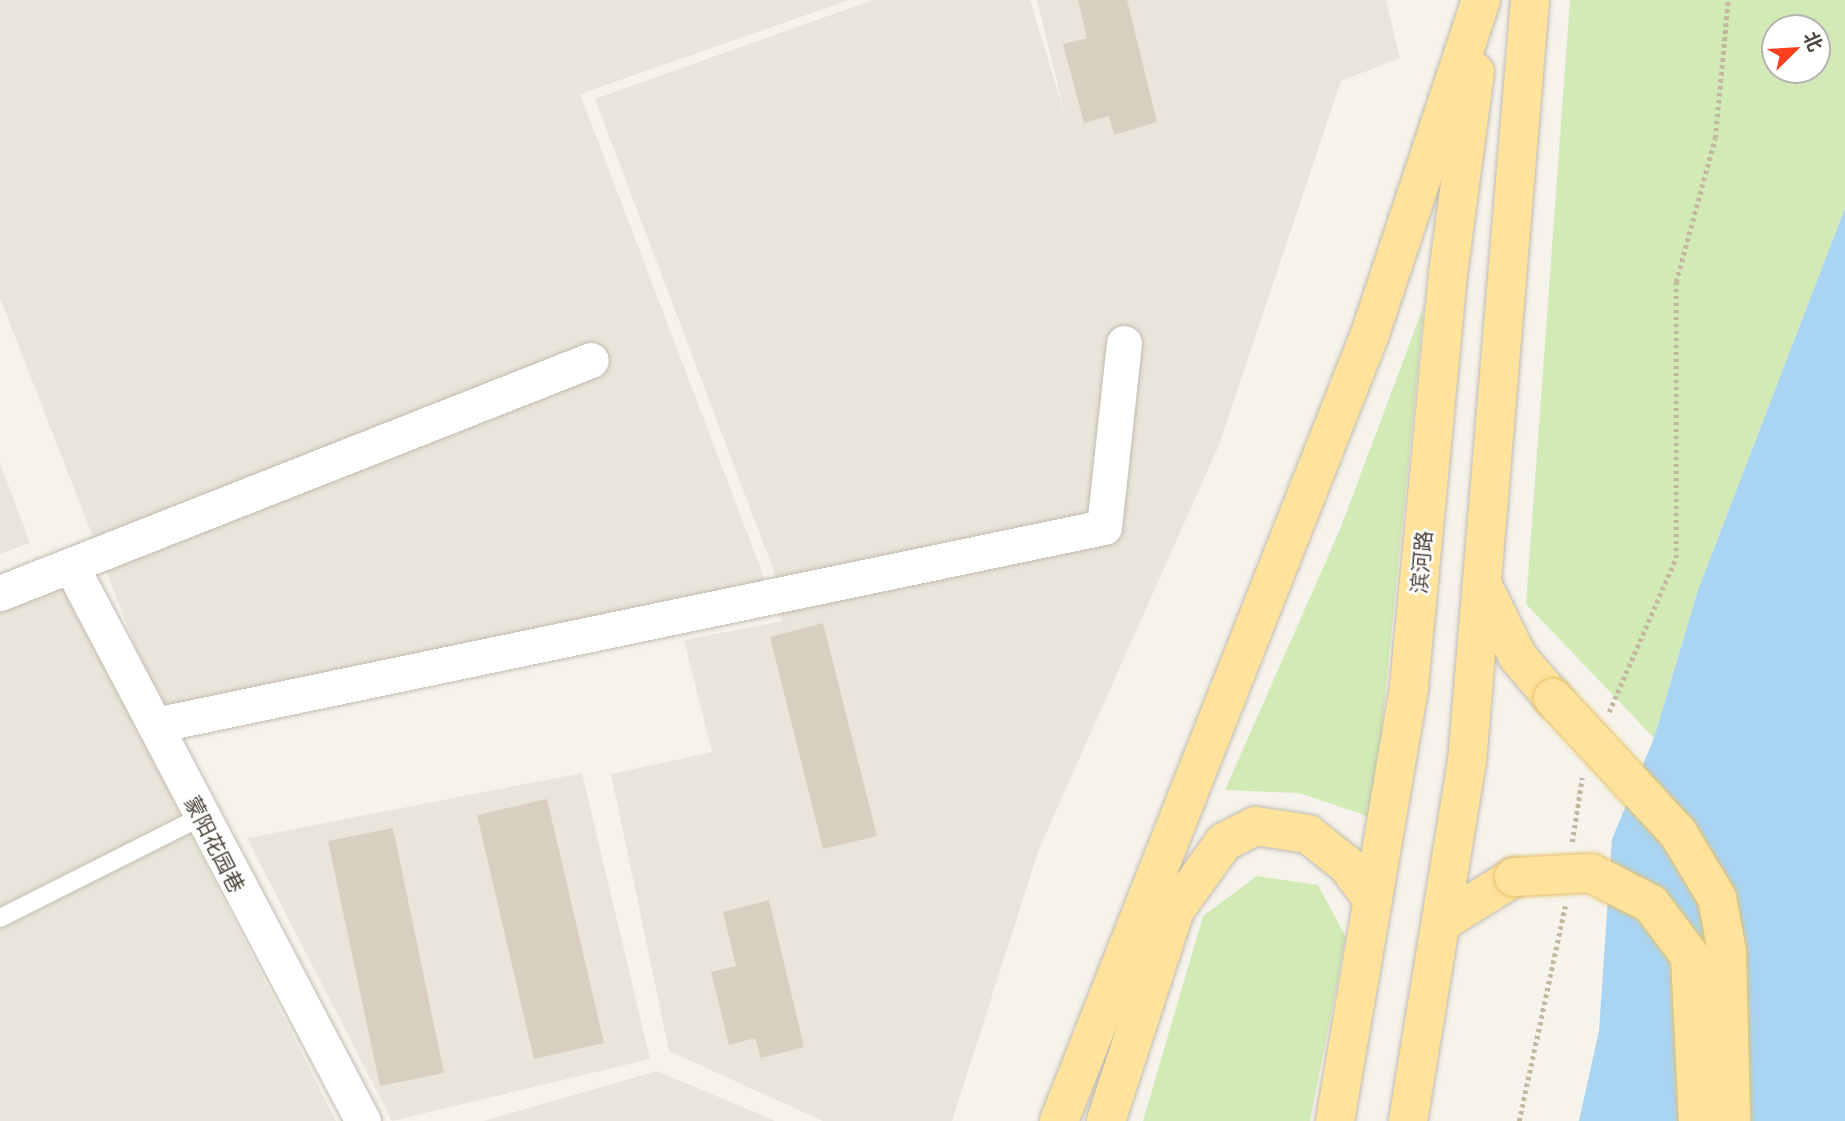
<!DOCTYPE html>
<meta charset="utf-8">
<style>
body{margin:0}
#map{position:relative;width:1845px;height:1121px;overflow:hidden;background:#f6f3ec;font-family:"Titillium Web","Noto Sans SC",sans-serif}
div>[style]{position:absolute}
.residential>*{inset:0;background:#eae5da}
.green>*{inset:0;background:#d2eab5}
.water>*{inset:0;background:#a9d4f2}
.building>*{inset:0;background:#d8cfc1}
.path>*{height:4.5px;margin-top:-2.25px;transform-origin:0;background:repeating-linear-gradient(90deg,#c4b79f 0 3.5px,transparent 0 7px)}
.roads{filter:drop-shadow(0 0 2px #c2bbae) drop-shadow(0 0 2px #c2bbae)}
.lane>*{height:18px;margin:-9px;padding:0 9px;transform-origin:9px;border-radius:9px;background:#fff}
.street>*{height:35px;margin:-17.5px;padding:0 17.5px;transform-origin:17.5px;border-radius:17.5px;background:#fff}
.primary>*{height:38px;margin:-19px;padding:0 19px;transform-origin:19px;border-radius:19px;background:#ffe39c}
.bridges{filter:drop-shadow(0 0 2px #e6c16a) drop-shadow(0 0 2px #e6c16a)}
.primary-bridge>*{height:38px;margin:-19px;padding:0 19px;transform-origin:19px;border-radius:19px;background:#ffe39c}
span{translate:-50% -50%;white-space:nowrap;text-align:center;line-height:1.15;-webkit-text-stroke:5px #fff;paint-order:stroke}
.street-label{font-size:21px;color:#4b4439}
.north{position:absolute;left:1761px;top:14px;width:70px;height:70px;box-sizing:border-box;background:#fff;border:2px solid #b7b4b0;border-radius:50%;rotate:66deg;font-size:19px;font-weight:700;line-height:28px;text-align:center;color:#4b4439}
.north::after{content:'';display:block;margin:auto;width:24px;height:32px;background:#fc3f1d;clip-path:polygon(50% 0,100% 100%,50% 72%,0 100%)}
</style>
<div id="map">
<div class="residential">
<i style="clip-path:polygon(0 0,849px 0,580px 94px,767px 585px,778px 582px,595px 99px,873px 0,1030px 0,1065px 115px,1037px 0,1386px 0,1400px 58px,1341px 81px,1219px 445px,1039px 849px,952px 1121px,823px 1121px,669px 1051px,611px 774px,712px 752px,684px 640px,782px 621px,767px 585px,159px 707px,0 298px)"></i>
<i style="clip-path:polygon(0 463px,30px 543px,0 554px)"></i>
<i style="clip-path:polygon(65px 587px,336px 1121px,0 1121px,0 612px)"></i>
<i style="clip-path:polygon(582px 773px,650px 1059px,392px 1121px,247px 838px)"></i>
<i style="clip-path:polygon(657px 1071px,775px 1121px,484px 1121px)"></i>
</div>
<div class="green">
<i style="clip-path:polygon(evenodd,1570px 0,1845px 0,1845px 208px,1698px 590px,1654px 738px,1526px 604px,1570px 0,1775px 28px,1817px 28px,1817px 70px,1775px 70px,1775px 28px)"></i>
<i style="clip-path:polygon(1424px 305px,1373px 818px,1299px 793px,1225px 790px,1341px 527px)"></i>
<i style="clip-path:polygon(1257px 876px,1318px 885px,1346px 937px,1310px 1121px,1143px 1121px,1203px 916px)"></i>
</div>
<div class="water">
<i style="clip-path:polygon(1845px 208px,1845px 1121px,1579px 1121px,1599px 1031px,1612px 839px,1654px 738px,1698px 590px)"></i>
</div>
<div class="building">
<i style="clip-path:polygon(1078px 0,1127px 0,1157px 122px,1114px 135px,1109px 116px,1084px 123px,1063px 44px,1087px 38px)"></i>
<i style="clip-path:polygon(823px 623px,877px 836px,823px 849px,770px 637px)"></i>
<i style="clip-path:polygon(547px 799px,604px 1043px,534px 1059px,477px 815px)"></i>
<i style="clip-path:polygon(393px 828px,444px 1073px,380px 1086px,328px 841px)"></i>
<i style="clip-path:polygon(769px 900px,804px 1047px,761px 1058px,755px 1038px,729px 1045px,711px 972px,736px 966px,723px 912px)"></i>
</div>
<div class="path">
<i style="left:1609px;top:712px;width:168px;rotate:-66.5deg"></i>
<i style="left:1676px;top:558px;width:276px;rotate:-90deg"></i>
<i style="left:1676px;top:282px;width:149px;rotate:-74.8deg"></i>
<i style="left:1715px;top:138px;width:139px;rotate:-84.6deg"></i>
<i style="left:1572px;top:842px;width:65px;rotate:-81.1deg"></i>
<i style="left:1519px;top:1121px;width:220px;rotate:-77.9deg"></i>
</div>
<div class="roads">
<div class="lane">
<i style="left:0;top:918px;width:225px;rotate:-26.7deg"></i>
</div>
<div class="street">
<i style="left:71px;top:566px;width:627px;rotate:62.25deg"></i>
<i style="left:0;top:593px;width:635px;rotate:-21.52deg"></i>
<i style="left:155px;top:725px;width:969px;rotate:-11.79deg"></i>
<i style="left:1104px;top:527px;width:185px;rotate:-83.8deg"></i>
</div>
<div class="primary">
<i style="left:1483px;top:586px;width:79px;rotate:63.8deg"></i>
<i style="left:1518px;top:657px;width:54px;rotate:49.5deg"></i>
<i style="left:1441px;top:923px;width:86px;rotate:-32.2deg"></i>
<i style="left:1059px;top:1121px;width:846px;rotate:-68.44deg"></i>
<i style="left:1370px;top:334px;width:352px;rotate:-71.6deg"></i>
<i style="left:1106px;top:1121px;width:222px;rotate:-71.9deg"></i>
<i style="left:1175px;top:910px;width:84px;rotate:-54.2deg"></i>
<i style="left:1224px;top:842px;width:35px;rotate:-27deg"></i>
<i style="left:1255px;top:826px;width:54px;rotate:8.6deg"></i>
<i style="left:1308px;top:834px;width:50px;rotate:38.5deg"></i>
<i style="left:1347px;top:865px;width:44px;rotate:53.4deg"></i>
<i style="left:1335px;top:1121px;width:441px;rotate:-80.3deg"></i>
<i style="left:1409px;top:686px;width:414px;rotate:-84.6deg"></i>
<i style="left:1448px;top:274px;width:204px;rotate:-82.4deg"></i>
<i style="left:1408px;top:1121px;width:364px;rotate:-80.7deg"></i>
<i style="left:1467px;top:762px;width:765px;rotate:-85.27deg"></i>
</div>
</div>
<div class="bridges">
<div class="primary-bridge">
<i style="left:1553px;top:698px;width:184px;rotate:47.2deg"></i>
<i style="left:1678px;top:833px;width:76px;rotate:59deg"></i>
<i style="left:1717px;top:898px;width:55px;rotate:79.5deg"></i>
<i style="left:1727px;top:952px;width:169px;rotate:88.6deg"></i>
<i style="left:1514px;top:877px;width:77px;rotate:-3deg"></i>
<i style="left:1591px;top:873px;width:68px;rotate:27.3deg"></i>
<i style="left:1651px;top:904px;width:65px;rotate:53.1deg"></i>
<i style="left:1690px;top:956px;width:165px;rotate:87.2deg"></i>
</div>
</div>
<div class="street-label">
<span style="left:1421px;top:562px;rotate:-85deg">滨河路</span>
<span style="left:215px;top:844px;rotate:63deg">蒙阳花园巷</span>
</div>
<div class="north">北</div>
</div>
